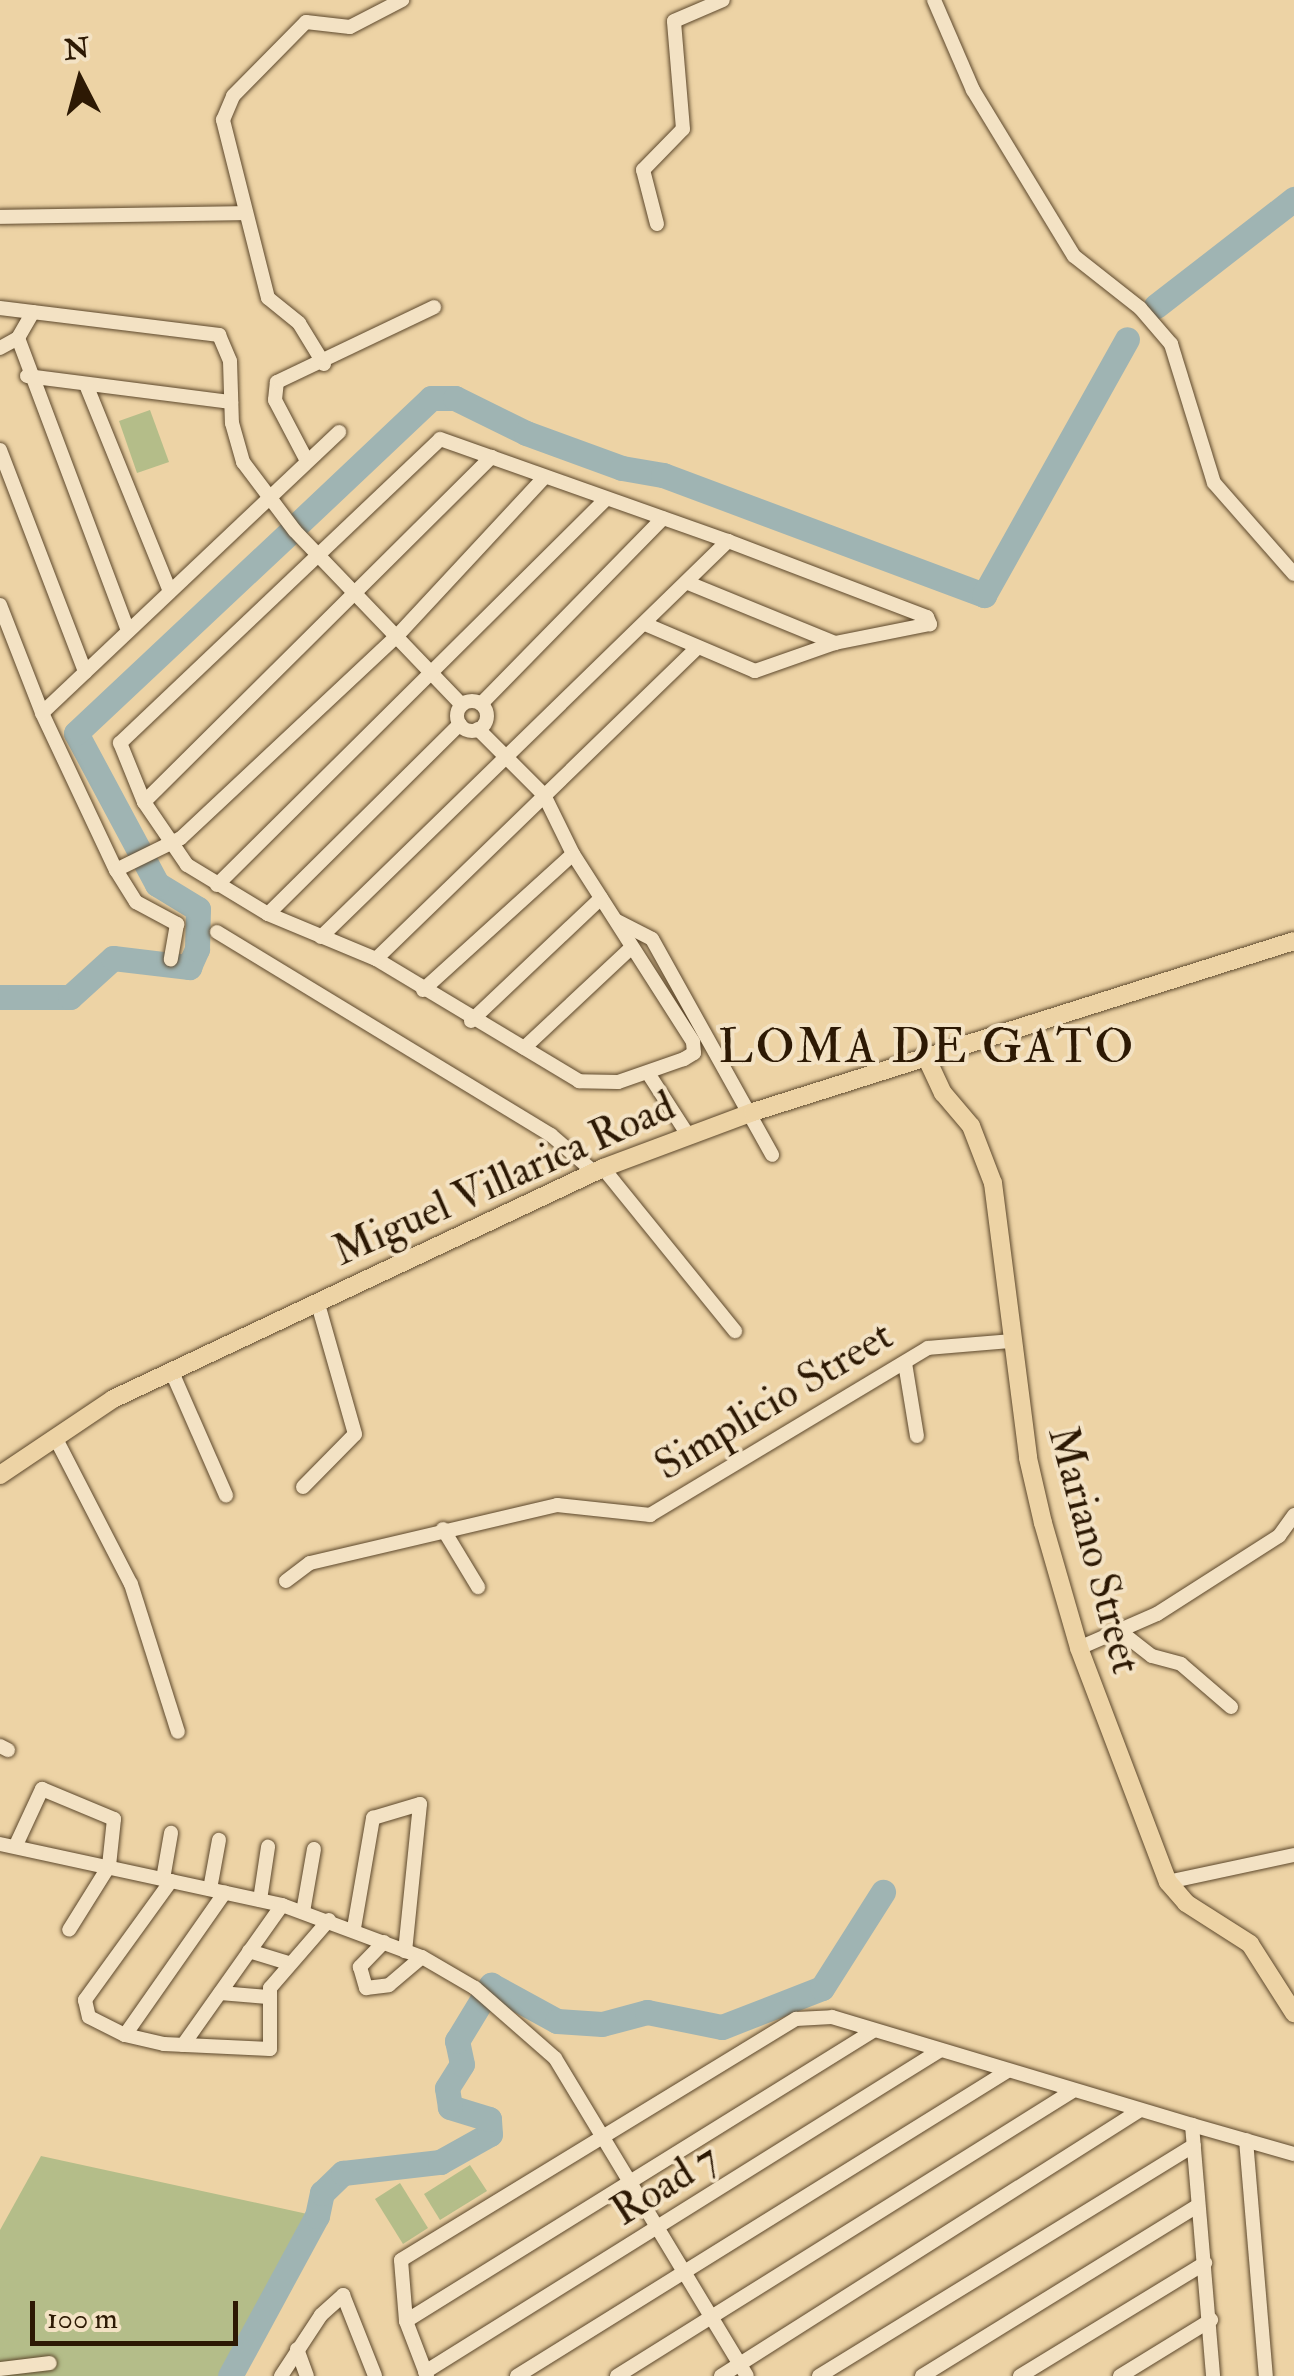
<!DOCTYPE html>
<style>
body{margin:0}
#map{position:relative;width:1294px;height:2376px;overflow:hidden;background:#edd3a5;font-family:"IM FELL Double Pica",serif}
div>[style]{position:absolute}
.green>*{inset:0;background:#b4bd89}
.river>*{height:25px;margin:-12.5px;padding:0 12.5px;transform-origin:12.5px;border-radius:12.5px;background:#9fb4b3}
.roads{filter:drop-shadow(0 0 2px #5d482c) drop-shadow(0 0 2px #5d482c)}
.minor>*{height:14px;margin:-7px;padding:0 7px;transform-origin:7px;border-radius:7px;background:#f3e2c4}
.minor>.ring{margin:-7px;padding:0;box-sizing:content-box;background:none;border:14px solid #f3e2c4;border-radius:50%}
.major>*{height:18px;margin:-9px;padding:0 9px;transform-origin:9px;border-radius:9px;background:#edd3a5}
span{translate:-50% -50%;white-space:nowrap;text-align:center;line-height:1.15;-webkit-text-stroke:8px #f3e2c4;paint-order:stroke}
.street-label{font-size:42px;color:#2d1904}
.quarter-label{font-size:48px;color:#2d1904;letter-spacing:2.5px}
.north{position:absolute;left:30px;top:30px;width:100px;height:100px;-webkit-text-stroke:8px #f3e2c4;paint-order:stroke;rotate:354deg;font-size:28px;font-weight:700;line-height:40px;text-align:center;color:#2d1904}
.north::after{content:'';display:block;margin:auto;width:35px;height:45px;background:#2d1904;clip-path:polygon(50% 0,100% 100%,50% 72%,0 100%)}
.scale{position:absolute;left:30px;top:2301px;width:208px;height:45px;box-sizing:border-box;border:5px solid #2d1904;border-top:0;padding-left:12px;font-size:30px;line-height:35px;white-space:nowrap;color:#2d1904;-webkit-text-stroke:8px #f3e2c4;paint-order:stroke}
</style>
<div id="map">
<div class="green">
<i style="clip-path:polygon(150px 410px,169px 462px,137px 473px,119px 421px)"></i>
<i style="clip-path:polygon(41px 2156px,312px 2215px,225px 2376px,0 2376px,0 2230px)"></i>
<i style="clip-path:polygon(470px 2165px,487px 2191px,440px 2220px,424px 2194px)"></i>
<i style="clip-path:polygon(400px 2183px,428px 2228px,403px 2244px,375px 2199px)"></i>
</div>
<div class="river">
<i style="left:1156px;top:306px;width:175px;rotate:-37.8deg"></i>
<i style="left:300px;top:522px;width:180px;rotate:-43.4deg"></i>
<i style="left:431px;top:398px;width:24px"></i>
<i style="left:455px;top:398px;width:79px;rotate:26.2deg"></i>
<i style="left:526px;top:433px;width:102px;rotate:20deg"></i>
<i style="left:622px;top:468px;width:42px;rotate:9.7deg"></i>
<i style="left:663px;top:475px;width:343px;rotate:20.5deg"></i>
<i style="left:984px;top:595px;width:293px;rotate:-60.8deg"></i>
<i style="left:0;top:997px;width:70px"></i>
<i style="left:70px;top:997px;width:58px;rotate:-42.2deg"></i>
<i style="left:113px;top:958px;width:77px;rotate:6.8deg"></i>
<i style="left:189px;top:967px;width:20px;rotate:-66deg"></i>
<i style="left:197px;top:949px;width:40px;rotate:-88.6deg"></i>
<i style="left:198px;top:909px;width:48px;rotate:-148.6deg"></i>
<i style="left:157px;top:884px;width:171px;rotate:-118.2deg"></i>
<i style="left:76px;top:733px;width:291px;rotate:-43.2deg"></i>
<i style="left:230px;top:2376px;width:182px;rotate:-61.5deg"></i>
<i style="left:317px;top:2216px;width:24px;rotate:-78deg"></i>
<i style="left:322px;top:2193px;width:29px;rotate:-44deg"></i>
<i style="left:343px;top:2173px;width:98px;rotate:-6.5deg"></i>
<i style="left:440px;top:2162px;width:57px;rotate:-29.2deg"></i>
<i style="left:490px;top:2134px;width:15px;rotate:-94deg"></i>
<i style="left:489px;top:2119px;width:41px;rotate:-162.9deg"></i>
<i style="left:450px;top:2107px;width:19px;rotate:-99deg"></i>
<i style="left:447px;top:2088px;width:28px;rotate:-58deg"></i>
<i style="left:462px;top:2064px;width:24px;rotate:-102deg"></i>
<i style="left:457px;top:2041px;width:66px;rotate:-58.7deg"></i>
<i style="left:491px;top:1985px;width:75px;rotate:28.6deg"></i>
<i style="left:557px;top:2021px;width:45px;rotate:3.8deg"></i>
<i style="left:602px;top:2024px;width:47px;rotate:-14.9deg"></i>
<i style="left:647px;top:2012px;width:76px;rotate:11.3deg"></i>
<i style="left:722px;top:2027px;width:107px;rotate:-21.3deg"></i>
<i style="left:822px;top:1988px;width:114px;rotate:-57.6deg"></i>
</div>
<div class="roads">
<div class="minor">
<i style="left:934px;top:0;width:98px;rotate:66.6deg"></i>
<i style="left:973px;top:90px;width:194px;rotate:58.7deg"></i>
<i style="left:1074px;top:256px;width:84px;rotate:38.2deg"></i>
<i style="left:1140px;top:308px;width:48px;rotate:49.3deg"></i>
<i style="left:1171px;top:344px;width:145px;rotate:72.8deg"></i>
<i style="left:1214px;top:483px;width:121px;rotate:48.7deg"></i>
<i style="left:0;top:217px;width:245px;rotate:-0.9deg"></i>
<i style="left:657px;top:224px;width:56px;rotate:-104.5deg"></i>
<i style="left:643px;top:170px;width:57px;rotate:-45.7deg"></i>
<i style="left:683px;top:129px;width:108px;rotate:-94.8deg"></i>
<i style="left:674px;top:21px;width:53px;rotate:-23.2deg"></i>
<i style="left:0;top:308px;width:221px;rotate:7deg"></i>
<i style="left:219px;top:335px;width:28px;rotate:67deg"></i>
<i style="left:230px;top:361px;width:62px;rotate:88.2deg"></i>
<i style="left:232px;top:423px;width:41px;rotate:74.2deg"></i>
<i style="left:243px;top:462px;width:86px;rotate:53deg"></i>
<i style="left:295px;top:531px;width:241px;rotate:46.2deg"></i>
<i style="left:18px;top:338px;width:313px;rotate:69.4deg"></i>
<i style="left:0;top:348px;width:21px;rotate:-29deg"></i>
<i style="left:18px;top:338px;width:30px;rotate:-60deg"></i>
<i style="left:324px;top:364px;width:48px;rotate:-121.4deg"></i>
<i style="left:299px;top:323px;width:40px;rotate:-141deg"></i>
<i style="left:268px;top:298px;width:184px;rotate:-104.2deg"></i>
<i style="left:223px;top:120px;width:26px;rotate:-67deg"></i>
<i style="left:233px;top:96px;width:104px;rotate:-45.4deg"></i>
<i style="left:306px;top:22px;width:44px;rotate:6.5deg"></i>
<i style="left:350px;top:27px;width:59px;rotate:-27.4deg"></i>
<i style="left:27px;top:376px;width:206px;rotate:7.3deg"></i>
<i style="left:87px;top:387px;width:220px;rotate:67.9deg"></i>
<i style="left:0;top:450px;width:238px;rotate:69deg"></i>
<i style="left:307px;top:461px;width:69px;rotate:-117.7deg"></i>
<i style="left:275px;top:400px;width:18px;rotate:-84deg"></i>
<i style="left:277px;top:382px;width:174px;rotate:-25.5deg"></i>
<i style="left:688px;top:583px;width:159px;rotate:22.2deg"></i>
<i style="left:0;top:605px;width:116px;rotate:68.7deg"></i>
<i style="left:42px;top:713px;width:174px;rotate:64.8deg"></i>
<i style="left:116px;top:870px;width:38px;rotate:58deg"></i>
<i style="left:136px;top:902px;width:47px;rotate:28.2deg"></i>
<i style="left:177px;top:924px;width:36px;rotate:100deg"></i>
<i class="ring" style="left:457px;top:701px;width:16px;height:16px"></i>
<i style="left:481px;top:704px;width:260px;rotate:-45.6deg"></i>
<i style="left:42px;top:713px;width:409px;rotate:-43.4deg"></i>
<i style="left:478px;top:729px;width:93px;rotate:45deg"></i>
<i style="left:544px;top:795px;width:66px;rotate:63.8deg"></i>
<i style="left:573px;top:854px;width:223px;rotate:57.4deg"></i>
<i style="left:693px;top:1042px;width:11px;rotate:85deg"></i>
<i style="left:694px;top:1053px;width:12px;rotate:149deg"></i>
<i style="left:684px;top:1059px;width:70px;rotate:160.8deg"></i>
<i style="left:618px;top:1082px;width:39px;rotate:-179deg"></i>
<i style="left:579px;top:1081px;width:237px;rotate:-149deg"></i>
<i style="left:376px;top:959px;width:117px;rotate:-157.4deg"></i>
<i style="left:268px;top:914px;width:95px;rotate:-148.8deg"></i>
<i style="left:187px;top:865px;width:76px;rotate:-124.3deg"></i>
<i style="left:144px;top:802px;width:64px;rotate:-112.1deg"></i>
<i style="left:120px;top:743px;width:441px;rotate:-43.5deg"></i>
<i style="left:440px;top:439px;width:306px;rotate:19.5deg"></i>
<i style="left:728px;top:541px;width:213px;rotate:20.9deg"></i>
<i style="left:927px;top:617px;width:8px;rotate:67deg"></i>
<i style="left:930px;top:624px;width:97px;rotate:168.7deg"></i>
<i style="left:835px;top:643px;width:85px;rotate:160.7deg"></i>
<i style="left:755px;top:671px;width:120px;rotate:-156.9deg"></i>
<i style="left:144px;top:802px;width:490px;rotate:-44.8deg"></i>
<i style="left:116px;top:870px;width:72px;rotate:-26.2deg"></i>
<i style="left:181px;top:838px;width:294px;rotate:-43.1deg"></i>
<i style="left:396px;top:637px;width:217px;rotate:-47.1deg"></i>
<i style="left:217px;top:885px;width:547px;rotate:-44.78deg"></i>
<i style="left:268px;top:914px;width:270px;rotate:-44.7deg"></i>
<i style="left:617px;top:921px;width:39px;rotate:27deg"></i>
<i style="left:652px;top:939px;width:247px;rotate:60.9deg"></i>
<i style="left:217px;top:932px;width:391px;rotate:31.3deg"></i>
<i style="left:551px;top:1135px;width:57px;rotate:40.7deg"></i>
<i style="left:321px;top:937px;width:568px;rotate:-44.22deg"></i>
<i style="left:376px;top:959px;width:446px;rotate:-44.1deg"></i>
<i style="left:423px;top:990px;width:202px;rotate:-42.2deg"></i>
<i style="left:471px;top:1021px;width:179px;rotate:-43.4deg"></i>
<i style="left:524px;top:1048px;width:146px;rotate:-43.1deg"></i>
<i style="left:648px;top:1073px;width:74px;rotate:57.2deg"></i>
<i style="left:603px;top:1168px;width:210px;rotate:51deg"></i>
<i style="left:905px;top:1363px;width:74px;rotate:80.7deg"></i>
<i style="left:171px;top:1370px;width:137px;rotate:66.3deg"></i>
<i style="left:56px;top:1439px;width:163px;rotate:62.7deg"></i>
<i style="left:131px;top:1584px;width:155px;rotate:72.4deg"></i>
<i style="left:303px;top:1487px;width:74px;rotate:-45.5deg"></i>
<i style="left:355px;top:1434px;width:138px;rotate:-105.9deg"></i>
<i style="left:443px;top:1529px;width:68px;rotate:58.9deg"></i>
<i style="left:286px;top:1581px;width:30px;rotate:-37deg"></i>
<i style="left:310px;top:1563px;width:254px;rotate:-13.2deg"></i>
<i style="left:557px;top:1505px;width:94px;rotate:6.1deg"></i>
<i style="left:650px;top:1515px;width:324px;rotate:-31deg"></i>
<i style="left:928px;top:1348px;width:84px;rotate:-4.8deg"></i>
<i style="left:1121px;top:1632px;width:39px;rotate:38deg"></i>
<i style="left:1152px;top:1656px;width:30px;rotate:15deg"></i>
<i style="left:1181px;top:1664px;width:66px;rotate:40.7deg"></i>
<i style="left:1079px;top:1648px;width:85px;rotate:-23.6deg"></i>
<i style="left:1157px;top:1614px;width:145px;rotate:-32.6deg"></i>
<i style="left:1279px;top:1536px;width:26px;rotate:-54deg"></i>
<i style="left:0;top:1746px;width:9px;rotate:27deg"></i>
<i style="left:0;top:1844px;width:289px;rotate:12.2deg"></i>
<i style="left:282px;top:1905px;width:149px;rotate:20.4deg"></i>
<i style="left:422px;top:1957px;width:61px;rotate:30.3deg"></i>
<i style="left:475px;top:1988px;width:106px;rotate:41.2deg"></i>
<i style="left:555px;top:2058px;width:371px;rotate:58.9deg"></i>
<i style="left:16px;top:1845px;width:62px;rotate:-65.1deg"></i>
<i style="left:42px;top:1789px;width:78px;rotate:22.6deg"></i>
<i style="left:114px;top:1819px;width:47px;rotate:96.1deg"></i>
<i style="left:109px;top:1866px;width:75px;rotate:122deg"></i>
<i style="left:163px;top:1879px;width:47px;rotate:-80.1deg"></i>
<i style="left:171px;top:1881px;width:147px;rotate:125.9deg"></i>
<i style="left:85px;top:2000px;width:17px;rotate:77deg"></i>
<i style="left:89px;top:2017px;width:40px;rotate:26.6deg"></i>
<i style="left:125px;top:2035px;width:40px;rotate:13deg"></i>
<i style="left:164px;top:2044px;width:106px;rotate:2.7deg"></i>
<i style="left:270px;top:2049px;width:61px;rotate:-90deg"></i>
<i style="left:270px;top:1988px;width:90px;rotate:-49.1deg"></i>
<i style="left:1168px;top:1882px;width:129px;rotate:-12.1deg"></i>
<i style="left:210px;top:1889px;width:50px;rotate:-79.6deg"></i>
<i style="left:260px;top:1900px;width:54px;rotate:-81.4deg"></i>
<i style="left:303px;top:1912px;width:64px;rotate:-80.1deg"></i>
<i style="left:354px;top:1928px;width:112px;rotate:-80.2deg"></i>
<i style="left:373px;top:1818px;width:49px;rotate:-16.6deg"></i>
<i style="left:420px;top:1804px;width:148px;rotate:95.8deg"></i>
<i style="left:384px;top:1942px;width:35px;rotate:134deg"></i>
<i style="left:360px;top:1967px;width:22px;rotate:74deg"></i>
<i style="left:366px;top:1988px;width:23px;rotate:-7deg"></i>
<i style="left:389px;top:1985px;width:43px;rotate:-40.3deg"></i>
<i style="left:249px;top:1951px;width:41px;rotate:17.1deg"></i>
<i style="left:220px;top:1993px;width:48px;rotate:4.8deg"></i>
<i style="left:125px;top:2035px;width:174px;rotate:-55deg"></i>
<i style="left:183px;top:2045px;width:171px;rotate:-54.7deg"></i>
<i style="left:1192px;top:2125px;width:106px;rotate:15.9deg"></i>
<i style="left:1246px;top:2140px;width:237px;rotate:85.2deg"></i>
<i style="left:406px;top:2321px;width:550px;rotate:-31.84deg"></i>
<i style="left:297px;top:2349px;width:29px;rotate:70deg"></i>
<i style="left:0;top:2369px;width:50px;rotate:-6.8deg"></i>
<i style="left:425px;top:2372px;width:606px;rotate:-31.99deg"></i>
<i style="left:281px;top:2376px;width:73px;rotate:-56.7deg"></i>
<i style="left:321px;top:2315px;width:30px;rotate:-42deg"></i>
<i style="left:343px;top:2295px;width:87px;rotate:68.4deg"></i>
<i style="left:427px;top:2376px;width:59px;rotate:-110.9deg"></i>
<i style="left:406px;top:2321px;width:61px;rotate:-94.7deg"></i>
<i style="left:401px;top:2260px;width:463px;rotate:-31.4deg"></i>
<i style="left:796px;top:2019px;width:36px;rotate:-3deg"></i>
<i style="left:832px;top:2017px;width:376px;rotate:16.7deg"></i>
<i style="left:1192px;top:2125px;width:252px;rotate:85.2deg"></i>
<i style="left:517px;top:2376px;width:576px;rotate:-31.87deg"></i>
<i style="left:617px;top:2376px;width:536px;rotate:-32.03deg"></i>
<i style="left:721px;top:2376px;width:494px;rotate:-32.4deg"></i>
<i style="left:819px;top:2376px;width:440px;rotate:-31.6deg"></i>
<i style="left:922px;top:2376px;width:323px;rotate:-31.7deg"></i>
<i style="left:1020px;top:2376px;width:217px;rotate:-31.4deg"></i>
<i style="left:1120px;top:2376px;width:107px;rotate:-31.6deg"></i>
</div>
<div class="major">
<i style="left:927px;top:1059px;width:38px;rotate:65deg"></i>
<i style="left:943px;top:1093px;width:43px;rotate:49.7deg"></i>
<i style="left:971px;top:1126px;width:61px;rotate:68.9deg"></i>
<i style="left:993px;top:1183px;width:277px;rotate:82.7deg"></i>
<i style="left:1028px;top:1458px;width:67px;rotate:77deg"></i>
<i style="left:1043px;top:1523px;width:130px;rotate:73.9deg"></i>
<i style="left:1079px;top:1648px;width:250px;rotate:69.2deg"></i>
<i style="left:1168px;top:1882px;width:28px;rotate:49deg"></i>
<i style="left:1186px;top:1903px;width:76px;rotate:32.6deg"></i>
<i style="left:1250px;top:1944px;width:82px;rotate:57.5deg"></i>
<i style="left:0;top:1475px;width:136px;rotate:-33.9deg"></i>
<i style="left:113px;top:1399px;width:542px;rotate:-25.24deg"></i>
<i style="left:603px;top:1168px;width:160px;rotate:-20.5deg"></i>
<i style="left:753px;top:1112px;width:567px;rotate:-17.54deg"></i>
</div>
</div>
<div class="street-label">
<span style="left:504px;top:1179px;rotate:-24deg">Miguel Villarica Road</span>
<span style="left:774px;top:1401px;rotate:-31deg">Simplicio Street</span>
<span style="left:1094px;top:1550px;rotate:75deg">Mariano Street</span>
<span style="left:665px;top:2185px;rotate:-32deg">Road 7</span>
</div>
<div class="quarter-label">
<span style="left:927px;top:1048px">LOMA DE GATO</span>
</div>
<div class="north">N</div>
<div class="scale">100 m</div>
</div>
